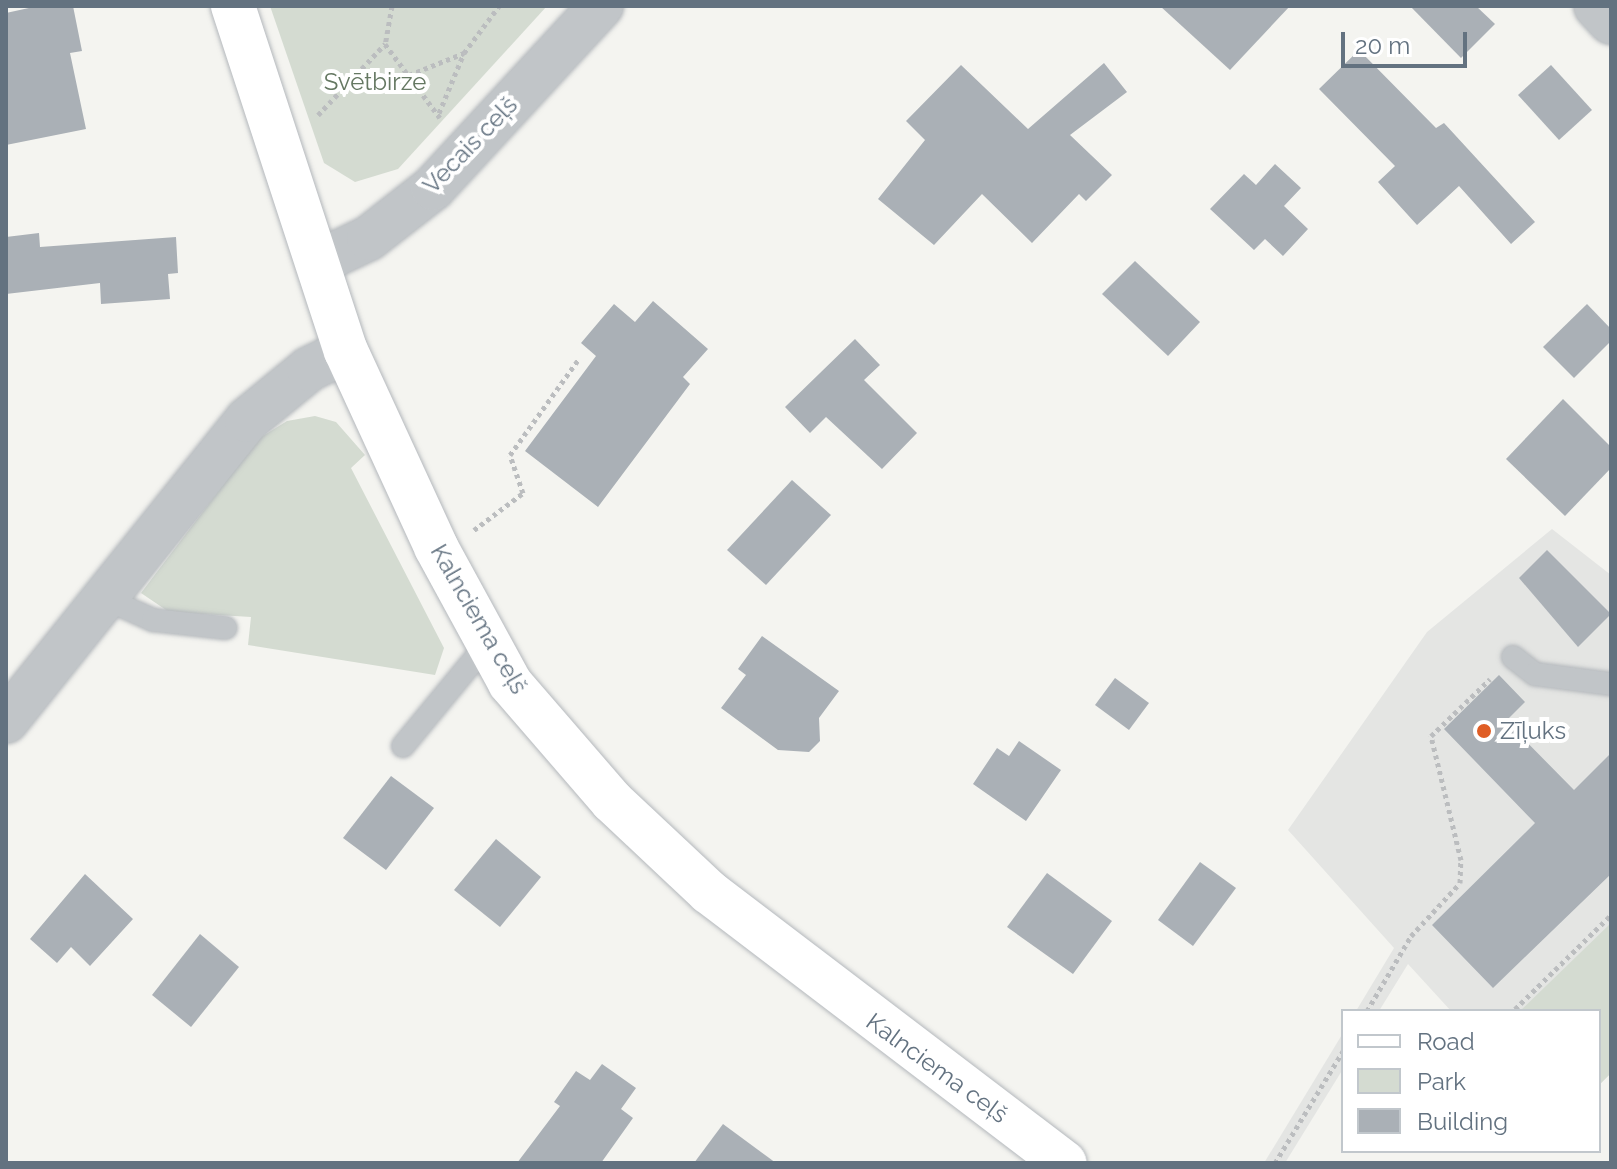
<!DOCTYPE html>
<meta charset="utf-8">
<style>
body{margin:0}
#map{position:relative;width:1617px;height:1169px;overflow:hidden;background:#f4f4f0;font-family:Raleway,sans-serif}
div>[style]{position:absolute}
.built>*{inset:0;background:#e4e5e3}
.green>*{inset:0;background:#d4dbd1}
.building>*{inset:0;background:#aab0b6}
.path>*{height:5px;margin-top:-2.5px;transform-origin:0;background:repeating-linear-gradient(90deg,#bbbdbf 0 4px,transparent 0 8px)}
.roads{filter:drop-shadow(0 0 2px #b4b8bc) drop-shadow(0 0 2px #b4b8bc)}
.service>*{height:22px;margin:-11px;padding:0 11px;transform-origin:11px;border-radius:11px;background:#c1c5c8}
.minor>*{height:44px;margin:-22px;padding:0 22px;transform-origin:22px;border-radius:22px;background:#c1c5c8}
.secondary>*{height:44px;margin:-22px;padding:0 22px;transform-origin:22px;border-radius:22px;background:#fff}
.dots>*{width:22px;height:22px;translate:-50% -50%;box-sizing:border-box;border:4px solid #fff;border-radius:50%}
span{translate:-50% -50%;white-space:nowrap;text-align:center;line-height:1.15;-webkit-text-stroke:8px #fff;paint-order:stroke}
.park-label{font-size:24px;color:#657862}
.street-label{font-size:24px;color:#637280}
.poi-label{font-size:24px;color:#637280}
.left{translate:0 -50%;text-align:left}
.frame{position:absolute;inset:0;border:8px solid #637280;pointer-events:none}
.legend{position:absolute;left:1341px;top:1009px;width:260px;height:144px;box-sizing:border-box;background:#fff;border:2px solid #c1c7cc;margin:0;padding:10px 14px;list-style:none;font-size:24px;color:#637280}
.legend li{display:flex;align-items:center;gap:16px;height:40px}
.legend b{width:40px;border:2px solid #c1c7cc}
.scale{position:absolute;left:1341px;top:32px;width:126px;height:36px;box-sizing:border-box;border:4px solid #637280;border-top:0;padding-left:10px;font-size:24px;line-height:28px;white-space:nowrap;color:#637280;-webkit-text-stroke:6px #fff;paint-order:stroke}
</style>
<div id="map">
<div class="built">
<i style="clip-path:polygon(1552px 529px,1611px 575px,1611px 1073px,1599px 1085px,1599px 1011px,1451px 1011px,1408px 964px,1379px 1011px,1356px 1011px,1394px 948px,1288px 830px,1427px 632px)"></i>
<i style="clip-path:polygon(1343px 1033px,1343px 1069px,1285px 1163px,1264px 1163px)"></i>
</div>
<div class="green">
<i style="clip-path:polygon(270px 6px,547px 6px,398px 169px,355px 182px,324px 163px)"></i>
<i style="clip-path:polygon(315px 416px,336px 422px,365px 455px,351px 468px,444px 648px,435px 675px,248px 645px,251px 617px,169px 612px,141px 593px,258px 439px,287px 421px)"></i>
<i style="clip-path:polygon(1611px 923px,1611px 1073px,1599px 1085px,1599px 1011px,1520px 1011px)"></i>
</div>
<div class="building">
<i style="clip-path:polygon(38px 6px,73px 6px,82px 51px,70px 53px,86px 129px,6px 145px,6px 13px)"></i>
<i style="clip-path:polygon(1160px 6px,1290px 6px,1230px 70px)"></i>
<i style="clip-path:polygon(1410px 6px,1476px 6px,1495px 24px,1461px 58px)"></i>
<i style="clip-path:polygon(1359px 50px,1436px 128px,1444px 123px,1535px 222px,1511px 244px,1459px 186px,1417px 225px,1378px 182px,1395px 166px,1319px 89px)"></i>
<i style="clip-path:polygon(1104px 63px,1127px 92px,1070px 135px,1112px 175px,1086px 201px,1079px 194px,1032px 243px,982px 194px,934px 245px,878px 199px,925px 140px,906px 121px,961px 65px,1028px 129px)"></i>
<i style="clip-path:polygon(1551px 65px,1592px 110px,1559px 140px,1518px 95px)"></i>
<i style="clip-path:polygon(1275px 164px,1301px 188px,1284px 206px,1308px 229px,1283px 256px,1265px 239px,1254px 250px,1210px 209px,1244px 174px,1256px 185px)"></i>
<i style="clip-path:polygon(39px 233px,40px 247px,176px 237px,178px 273px,168px 274px,170px 299px,101px 304px,100px 283px,6px 294px,6px 237px)"></i>
<i style="clip-path:polygon(1135px 261px,1200px 322px,1168px 356px,1102px 294px)"></i>
<i style="clip-path:polygon(653px 301px,708px 349px,683px 377px,690px 384px,598px 507px,525px 451px,596px 356px,581px 343px,614px 304px,635px 322px)"></i>
<i style="clip-path:polygon(1587px 304px,1611px 329px,1611px 341px,1574px 378px,1543px 347px)"></i>
<i style="clip-path:polygon(855px 339px,880px 365px,864px 380px,917px 433px,882px 469px,826px 417px,810px 433px,785px 407px)"></i>
<i style="clip-path:polygon(1563px 399px,1611px 447px,1611px 468px,1565px 516px,1506px 459px)"></i>
<i style="clip-path:polygon(792px 480px,831px 515px,766px 585px,727px 550px)"></i>
<i style="clip-path:polygon(1547px 550px,1611px 614px,1578px 647px,1519px 578px)"></i>
<i style="clip-path:polygon(762px 636px,839px 691px,819px 718px,820px 741px,809px 752px,778px 750px,721px 708px,746px 675px,738px 669px)"></i>
<i style="clip-path:polygon(1499px 675px,1525px 702px,1506px 721px,1574px 790px,1611px 753px,1611px 874px,1493px 988px,1432px 925px,1535px 823px,1444px 729px)"></i>
<i style="clip-path:polygon(1115px 678px,1149px 703px,1129px 730px,1095px 705px)"></i>
<i style="clip-path:polygon(1019px 741px,1061px 770px,1026px 821px,973px 784px,997px 748px,1009px 756px)"></i>
<i style="clip-path:polygon(391px 776px,434px 808px,386px 870px,343px 838px)"></i>
<i style="clip-path:polygon(496px 839px,541px 877px,500px 927px,454px 890px)"></i>
<i style="clip-path:polygon(1200px 862px,1236px 888px,1193px 946px,1158px 920px)"></i>
<i style="clip-path:polygon(1047px 873px,1112px 921px,1073px 974px,1007px 927px)"></i>
<i style="clip-path:polygon(85px 874px,133px 919px,90px 966px,71px 947px,57px 963px,30px 939px)"></i>
<i style="clip-path:polygon(200px 934px,239px 967px,191px 1027px,152px 995px)"></i>
<i style="clip-path:polygon(602px 1064px,636px 1088px,621px 1109px,633px 1118px,601px 1163px,517px 1163px,560px 1106px,554px 1102px,576px 1071px,590px 1080px)"></i>
<i style="clip-path:polygon(723px 1124px,776px 1163px,694px 1163px)"></i>
</div>
<div class="path">
<i style="left:392px;top:6px;width:39px;rotate:100deg"></i>
<i style="left:385px;top:44px;width:92px;rotate:53.4deg"></i>
<i style="left:409px;top:75px;width:59px;rotate:-21.8deg"></i>
<i style="left:439px;top:113px;width:65px;rotate:-67.4deg"></i>
<i style="left:464px;top:53px;width:59px;rotate:-53.3deg"></i>
<i style="left:318px;top:115px;width:98px;rotate:-46.7deg"></i>
<i style="left:474px;top:530px;width:61px;rotate:-37.1deg"></i>
<i style="left:523px;top:493px;width:40px;rotate:-108.9deg"></i>
<i style="left:510px;top:455px;width:117px;rotate:-54.4deg"></i>
<i style="left:1515px;top:1009px;width:134px;rotate:-44.4deg"></i>
<i style="left:1367px;top:1011px;width:87px;rotate:-59.6deg"></i>
<i style="left:1411px;top:936px;width:72px;rotate:-47.2deg"></i>
<i style="left:1460px;top:883px;width:23px;rotate:-88deg"></i>
<i style="left:1461px;top:860px;width:128px;rotate:-103.6deg"></i>
<i style="left:1431px;top:736px;width:82px;rotate:-44deg"></i>
<i style="left:1275px;top:1163px;width:131px;rotate:-58.7deg"></i>
</div>
<div class="roads">
<div class="service">
<i style="left:104px;top:598px;width:54px;rotate:24.2deg"></i>
<i style="left:153px;top:620px;width:73px;rotate:6.3deg"></i>
<i style="left:1513px;top:657px;width:28px;rotate:38deg"></i>
<i style="left:1535px;top:674px;width:77px;rotate:7.5deg"></i>
<i style="left:403px;top:746px;width:134px;rotate:-50.5deg"></i>
</div>
<div class="minor">
<i style="left:1596px;top:6px;width:22px;rotate:47deg"></i>
<i style="left:321px;top:261px;width:53px;rotate:-25.6deg"></i>
<i style="left:369px;top:238px;width:81px;rotate:-38deg"></i>
<i style="left:433px;top:188px;width:248px;rotate:-47.3deg"></i>
<i style="left:6px;top:721px;width:386px;rotate:-51.3deg"></i>
<i style="left:247px;top:420px;width:80px;rotate:-39.4deg"></i>
<i style="left:309px;top:369px;width:41px;rotate:-25.9deg"></i>
</div>
<div class="secondary">
<i style="left:233px;top:6px;width:363px;rotate:71.9deg"></i>
<i style="left:346px;top:351px;width:216px;rotate:65.3deg"></i>
<i style="left:436px;top:547px;width:155px;rotate:61.4deg"></i>
<i style="left:510px;top:683px;width:156px;rotate:49.2deg"></i>
<i style="left:612px;top:801px;width:133px;rotate:43.2deg"></i>
<i style="left:709px;top:892px;width:447px;rotate:37.3deg"></i>
</div>
</div>
<div class="dots">
<i style="left:1484px;top:731px;background:#df5d25"></i>
</div>
<div class="park-label">
<span style="left:375px;top:82px">Svētbirze</span>
</div>
<div class="street-label">
<span style="left:470px;top:145px;rotate:-46deg">Vecais ceļš</span>
<span style="left:479px;top:619px;rotate:60deg">Kalnciema ceļš</span>
<span style="left:937px;top:1068px;rotate:36deg">Kalnciema ceļš</span>
</div>
<div class="poi-label">
<span class="left" style="left:1500px;top:731px">Zīļuks</span>
</div>
<div class="frame"></div>
<ul class="legend">
<li><b style="height:10px;background:#fff"></b>Road</li>
<li><b style="height:22px;background:#d4dbd1"></b>Park</li>
<li><b style="height:22px;background:#aab0b6"></b>Building</li>
</ul>
<div class="scale">20 m</div>
</div>
